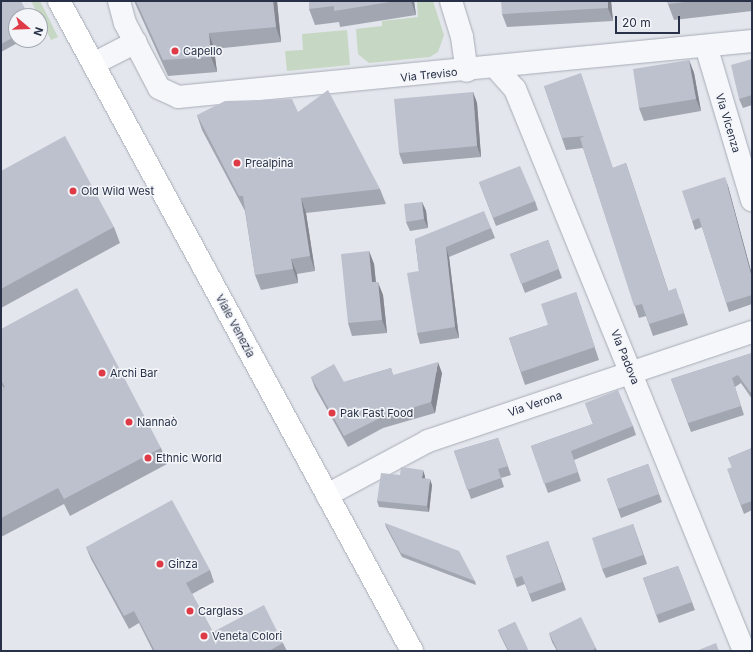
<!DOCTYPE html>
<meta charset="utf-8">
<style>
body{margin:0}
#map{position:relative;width:753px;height:652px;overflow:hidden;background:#e3e6ec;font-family:Inter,sans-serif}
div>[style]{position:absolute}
.green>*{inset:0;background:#c6d7c3}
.roads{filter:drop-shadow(0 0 1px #a7acb7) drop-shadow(0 0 1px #a7acb7)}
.minor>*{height:22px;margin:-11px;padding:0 11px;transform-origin:11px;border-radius:11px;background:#f6f7fa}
.major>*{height:22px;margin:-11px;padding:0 11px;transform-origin:11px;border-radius:11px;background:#fff}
.wall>*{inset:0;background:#a2a6b0}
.shaded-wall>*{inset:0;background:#848790}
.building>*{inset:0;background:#bcc1cd}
.dots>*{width:11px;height:11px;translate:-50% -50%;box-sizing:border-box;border:2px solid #f3f5f9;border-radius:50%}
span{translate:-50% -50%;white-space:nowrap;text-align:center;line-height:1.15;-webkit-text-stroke:3px #f3f5f9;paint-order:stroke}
.poi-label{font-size:11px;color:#283147}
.left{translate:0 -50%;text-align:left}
.street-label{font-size:11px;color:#283147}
.frame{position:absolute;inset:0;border:2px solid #283147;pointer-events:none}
.north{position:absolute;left:8px;top:8px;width:40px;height:40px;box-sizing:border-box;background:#f3f5f9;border:1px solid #a2a7b2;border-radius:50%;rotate:109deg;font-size:11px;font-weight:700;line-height:16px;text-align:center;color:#283147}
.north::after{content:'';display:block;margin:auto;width:14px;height:18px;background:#de3b47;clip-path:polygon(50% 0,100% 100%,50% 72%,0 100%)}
.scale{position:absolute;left:615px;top:16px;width:65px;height:18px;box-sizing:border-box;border:2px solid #283147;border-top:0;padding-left:5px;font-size:12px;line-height:14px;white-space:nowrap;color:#283147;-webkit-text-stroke:3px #f3f5f9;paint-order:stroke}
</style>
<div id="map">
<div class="green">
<i style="clip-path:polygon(31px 1px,40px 1px,58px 37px,51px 40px)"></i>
<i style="clip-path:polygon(417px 1px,433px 1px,444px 35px,438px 52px,430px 57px,369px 63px,358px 54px,356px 29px,382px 26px,382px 21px,418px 17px)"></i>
<i style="clip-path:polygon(347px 30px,350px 65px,287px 71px,285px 51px,303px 50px,302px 34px)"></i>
</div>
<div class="roads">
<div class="minor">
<i style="left:119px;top:1px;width:23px;rotate:75deg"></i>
<i style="left:125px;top:23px;width:73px;rotate:62.4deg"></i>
<i style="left:159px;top:88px;width:21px;rotate:25deg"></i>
<i style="left:178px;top:97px;width:577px;rotate:-5.57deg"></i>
<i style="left:451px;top:1px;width:38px;rotate:73deg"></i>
<i style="left:462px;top:37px;width:34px;rotate:82deg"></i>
<i style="left:706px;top:46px;width:161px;rotate:73.4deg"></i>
<i style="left:93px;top:64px;width:48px;rotate:-27.1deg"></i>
<i style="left:496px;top:68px;width:28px;rotate:48deg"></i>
<i style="left:515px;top:89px;width:607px;rotate:67.83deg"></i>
<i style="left:327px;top:495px;width:115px;rotate:-28.1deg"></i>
<i style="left:428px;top:441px;width:342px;rotate:-18.6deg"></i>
</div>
<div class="major">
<i style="left:59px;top:1px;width:740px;rotate:61.49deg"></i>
</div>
</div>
<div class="wall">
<i style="clip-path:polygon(1px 1px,16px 16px,16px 40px,23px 40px,1px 52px)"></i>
<i style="clip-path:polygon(134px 1px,277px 1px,281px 42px,214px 49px,217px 72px,168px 76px)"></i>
<i style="clip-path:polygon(309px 1px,414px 1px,416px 15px,340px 27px,339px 22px,315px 25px,309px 9px)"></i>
<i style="clip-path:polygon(611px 1px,613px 21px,507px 27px,502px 14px)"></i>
<i style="clip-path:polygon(667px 1px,752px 1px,752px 11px,674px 20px,668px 4px)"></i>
<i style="clip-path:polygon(752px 59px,752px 105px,743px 108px,739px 99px)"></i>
<i style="clip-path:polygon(689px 60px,694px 73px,701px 111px,644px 121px,639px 108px)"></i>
<i style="clip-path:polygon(544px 86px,613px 168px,626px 163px,668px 291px,680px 300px,688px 325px,653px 336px,646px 316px,639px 318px,583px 148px,566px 150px)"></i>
<i style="clip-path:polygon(473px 92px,477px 103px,481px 157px,403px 164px,399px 153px)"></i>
<i style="clip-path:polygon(298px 112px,380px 189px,386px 204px,306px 213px,315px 271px,297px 274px,298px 283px,261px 290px,255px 275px,245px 211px,202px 130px,197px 115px)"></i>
<i style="clip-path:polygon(1px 171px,114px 227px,120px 243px,1px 308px)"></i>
<i style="clip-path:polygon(479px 182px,535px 201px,538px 210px,496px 226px)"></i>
<i style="clip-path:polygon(728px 186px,752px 275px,752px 304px,729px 312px,702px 227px,695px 230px,692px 221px)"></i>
<i style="clip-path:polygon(422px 202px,426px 211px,428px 228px,410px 231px,406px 222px)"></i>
<i style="clip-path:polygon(491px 228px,495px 238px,449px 257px,459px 338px,420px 344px,417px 333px,419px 271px,415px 239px)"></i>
<i style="clip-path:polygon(548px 240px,562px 278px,525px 293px,510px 254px)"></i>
<i style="clip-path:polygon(369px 251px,374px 264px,376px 282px,383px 295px,387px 333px,352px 336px,348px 323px)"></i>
<i style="clip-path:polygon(576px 292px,599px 360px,525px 385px,509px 338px,548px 325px)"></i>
<i style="clip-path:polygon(1px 329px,161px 448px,167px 464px,70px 516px,64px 504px,1px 537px,1px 389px,3px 388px,1px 384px)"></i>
<i style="clip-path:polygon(752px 353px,752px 399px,741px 383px,735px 387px,744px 415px,691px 432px,671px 379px)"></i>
<i style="clip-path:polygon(391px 368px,393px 375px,442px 373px,435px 413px,383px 428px,348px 447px,315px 388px,311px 377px,344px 382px)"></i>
<i style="clip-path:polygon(585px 403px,633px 426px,636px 435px,574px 460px,581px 481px,548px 493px,531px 446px,593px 424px)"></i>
<i style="clip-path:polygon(498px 438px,511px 475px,501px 478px,504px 487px,471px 499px,454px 451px)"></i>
<i style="clip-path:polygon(752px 448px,752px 510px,744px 514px,730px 477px,732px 467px,728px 458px)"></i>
<i style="clip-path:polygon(648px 464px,662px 502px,621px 518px,607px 479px)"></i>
<i style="clip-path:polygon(400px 475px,425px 476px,425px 478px,432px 485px,429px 512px,379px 507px,377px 501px)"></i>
<i style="clip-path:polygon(385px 523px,475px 581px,476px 585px,402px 557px,386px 527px)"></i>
<i style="clip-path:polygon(633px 524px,647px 564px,606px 578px,602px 569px)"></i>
<i style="clip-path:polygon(548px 541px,566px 590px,532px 602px,525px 584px,517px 587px,506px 556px)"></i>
<i style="clip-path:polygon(86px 547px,210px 570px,214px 582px,192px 594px,213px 632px,283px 643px,287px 651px,153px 651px,139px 623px,129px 629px,91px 559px)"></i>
<i style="clip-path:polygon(678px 566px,695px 610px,659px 623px,643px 578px)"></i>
<i style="clip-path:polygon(515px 622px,528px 651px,508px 651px,500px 635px,498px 630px)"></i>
<i style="clip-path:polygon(549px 633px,596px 648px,597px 651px,557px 651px,552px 642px)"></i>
</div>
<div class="shaded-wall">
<i style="clip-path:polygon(273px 1px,277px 1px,281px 42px,276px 27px)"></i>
<i style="clip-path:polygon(411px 1px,414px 1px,416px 15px)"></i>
<i style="clip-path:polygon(608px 1px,611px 1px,613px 21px,608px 8px)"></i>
<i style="clip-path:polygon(209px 33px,214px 49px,217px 72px,211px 57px)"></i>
<i style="clip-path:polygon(689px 60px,694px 73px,701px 111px,696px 99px)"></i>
<i style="clip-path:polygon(473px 92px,477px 103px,481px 157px,477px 146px)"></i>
<i style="clip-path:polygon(626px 163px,630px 175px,672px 302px,668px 291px)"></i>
<i style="clip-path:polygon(725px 177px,728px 186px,752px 275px,752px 278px)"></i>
<i style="clip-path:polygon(301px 198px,306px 213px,315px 271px,310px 256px)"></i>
<i style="clip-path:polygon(422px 202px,426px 211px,428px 228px,424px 219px)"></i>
<i style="clip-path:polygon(446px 247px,449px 257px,459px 338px,455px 327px)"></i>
<i style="clip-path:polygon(369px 251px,374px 264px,377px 295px,372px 282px)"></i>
<i style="clip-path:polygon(291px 259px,297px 274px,298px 283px,293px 269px)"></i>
<i style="clip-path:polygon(378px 282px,383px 295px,387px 333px,382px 320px)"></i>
<i style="clip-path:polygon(438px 362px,442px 373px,435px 413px,431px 402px)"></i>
<i style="clip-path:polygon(423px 470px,425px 476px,424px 484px,422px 478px)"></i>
<i style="clip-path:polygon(430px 479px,432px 485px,429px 512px,427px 506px)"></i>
</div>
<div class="building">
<i style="clip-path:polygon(1px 1px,21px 1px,29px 16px,16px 16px,16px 36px,1px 44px)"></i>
<i style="clip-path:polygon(136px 1px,273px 1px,276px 27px,209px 33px,211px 57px,163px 60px)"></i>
<i style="clip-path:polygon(309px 1px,396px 1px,334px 11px,334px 6px,309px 9px)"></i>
<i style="clip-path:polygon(501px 1px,608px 1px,608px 8px,502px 14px)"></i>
<i style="clip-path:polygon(667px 1px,694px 1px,668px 4px)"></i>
<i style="clip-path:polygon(752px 59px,752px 95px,739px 99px,731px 65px)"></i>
<i style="clip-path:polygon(689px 60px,696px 99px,639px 108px,633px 69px)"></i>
<i style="clip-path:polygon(581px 73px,613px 168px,626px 163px,668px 291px,676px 288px,684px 313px,649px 324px,642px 304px,634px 306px,580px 138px,585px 136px,562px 138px,544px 86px)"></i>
<i style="clip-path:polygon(328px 90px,380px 189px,301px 198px,310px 256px,291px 259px,293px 269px,255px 275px,243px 196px,239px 196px,197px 115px,225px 101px,292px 99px,298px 112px)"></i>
<i style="clip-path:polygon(473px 92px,477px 146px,399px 153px,394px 99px)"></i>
<i style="clip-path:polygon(65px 136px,114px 227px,1px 289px,1px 171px)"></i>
<i style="clip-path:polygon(520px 166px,535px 201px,493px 218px,479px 182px)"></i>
<i style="clip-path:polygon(725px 177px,752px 278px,752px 295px,726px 303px,699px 218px,692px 221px,682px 191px)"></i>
<i style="clip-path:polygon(422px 202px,424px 219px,406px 222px,404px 204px)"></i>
<i style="clip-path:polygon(484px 211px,491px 228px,446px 247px,455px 327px,417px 333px,407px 273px,419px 271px,415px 239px)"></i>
<i style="clip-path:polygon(548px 240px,559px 269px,521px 284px,510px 254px)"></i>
<i style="clip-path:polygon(369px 251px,372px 282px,378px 282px,382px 320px,348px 323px,341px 254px)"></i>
<i style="clip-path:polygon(77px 288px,161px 448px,64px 499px,58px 488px,1px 518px,1px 389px,5px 387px,1px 380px,1px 329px)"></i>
<i style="clip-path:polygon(576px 292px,595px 347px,521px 372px,509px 338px,548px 325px,541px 304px)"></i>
<i style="clip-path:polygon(752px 353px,752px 392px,750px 392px,738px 375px,732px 378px,741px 406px,688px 423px,671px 379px)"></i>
<i style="clip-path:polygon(438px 362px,431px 402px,380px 418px,344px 436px,311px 377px,334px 364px,344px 382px,391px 368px,393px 375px)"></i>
<i style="clip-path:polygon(618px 390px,633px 426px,571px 451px,578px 472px,544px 484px,531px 446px,593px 424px,585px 403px)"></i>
<i style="clip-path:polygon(498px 438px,508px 466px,498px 469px,501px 478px,467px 490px,454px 451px)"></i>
<i style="clip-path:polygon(752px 448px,752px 501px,741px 505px,727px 469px,732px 467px,728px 458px)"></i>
<i style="clip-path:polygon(648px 464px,659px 494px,618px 509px,607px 479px)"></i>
<i style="clip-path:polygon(401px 467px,423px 470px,422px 478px,430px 479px,427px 506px,377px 501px,381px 473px,400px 475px)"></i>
<i style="clip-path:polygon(172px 500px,210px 570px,186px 583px,213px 632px,264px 605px,283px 643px,269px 651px,155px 651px,134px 611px,124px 616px,86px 547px)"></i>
<i style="clip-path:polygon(385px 523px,459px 551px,475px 581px,401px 553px)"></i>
<i style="clip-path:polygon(633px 524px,643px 555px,602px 569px,592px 538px)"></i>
<i style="clip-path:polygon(548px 541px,562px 582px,529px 594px,522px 576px,514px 579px,506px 556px)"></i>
<i style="clip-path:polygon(678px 566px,692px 602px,656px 615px,643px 578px)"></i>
<i style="clip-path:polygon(581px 617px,596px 648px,591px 651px,558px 651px,549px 633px)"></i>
<i style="clip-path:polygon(515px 622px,528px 649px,524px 651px,509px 651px,498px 630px)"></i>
<i style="clip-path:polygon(716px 643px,719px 651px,696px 651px)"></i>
</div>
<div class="dots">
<i style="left:175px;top:51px;background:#de3b47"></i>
<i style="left:237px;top:163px;background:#de3b47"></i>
<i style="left:73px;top:191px;background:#de3b47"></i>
<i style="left:102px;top:373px;background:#de3b47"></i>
<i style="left:332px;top:413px;background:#de3b47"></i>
<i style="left:129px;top:422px;background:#de3b47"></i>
<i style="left:148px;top:458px;background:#de3b47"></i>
<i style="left:160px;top:564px;background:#de3b47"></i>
<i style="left:190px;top:611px;background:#de3b47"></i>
<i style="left:204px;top:636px;background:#de3b47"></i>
</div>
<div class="poi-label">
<span class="left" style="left:183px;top:51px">Capello</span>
<span class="left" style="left:245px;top:163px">Prealpina</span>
<span class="left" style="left:81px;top:191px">Old Wild West</span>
<span class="left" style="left:110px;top:373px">Archi Bar</span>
<span class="left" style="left:340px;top:413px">Pak Fast Food</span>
<span class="left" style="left:137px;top:422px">Nannaò</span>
<span class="left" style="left:156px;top:458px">Ethnic World</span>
<span class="left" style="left:168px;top:564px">Ginza</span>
<span class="left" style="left:198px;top:611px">Carglass</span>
<span class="left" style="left:212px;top:636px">Veneta Colori</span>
</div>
<div class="street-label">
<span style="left:429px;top:75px;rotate:-6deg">Via Treviso</span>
<span style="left:728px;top:123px;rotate:73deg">Via Vicenza</span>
<span style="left:235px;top:326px;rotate:62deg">Viale Venezia</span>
<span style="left:625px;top:357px;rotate:68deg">Via Padova</span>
<span style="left:535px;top:404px;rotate:-19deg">Via Verona</span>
</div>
<div class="frame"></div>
<div class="north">N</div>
<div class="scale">20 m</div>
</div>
